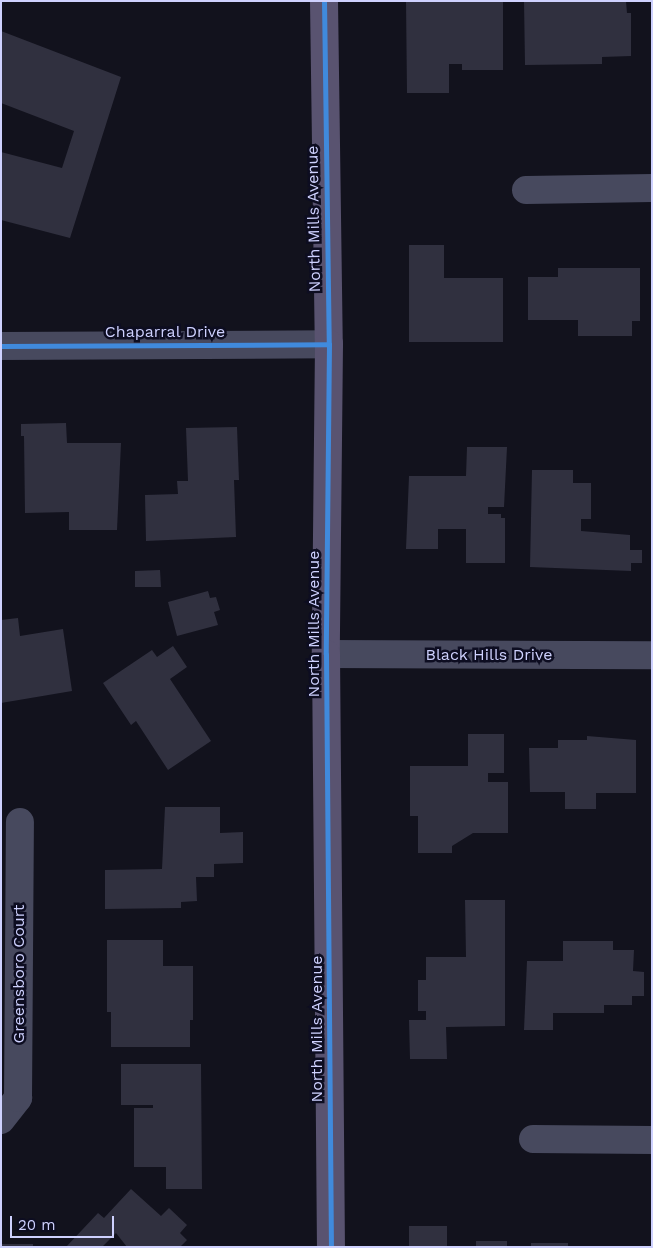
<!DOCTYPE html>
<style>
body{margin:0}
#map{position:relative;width:653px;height:1248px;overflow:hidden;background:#12121d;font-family:"Work Sans",sans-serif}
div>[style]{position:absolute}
.building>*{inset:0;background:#30303f}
.minor>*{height:28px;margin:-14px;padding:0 14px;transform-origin:14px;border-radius:14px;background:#47495e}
.major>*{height:28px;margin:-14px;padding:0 14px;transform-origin:14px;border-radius:14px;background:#595370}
.cycleway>*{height:5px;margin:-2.5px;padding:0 2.5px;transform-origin:2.5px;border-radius:2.5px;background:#408adc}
span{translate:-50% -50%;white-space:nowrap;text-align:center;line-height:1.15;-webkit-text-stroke:5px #0d0d21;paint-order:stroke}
.street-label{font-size:16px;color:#ced1fe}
.frame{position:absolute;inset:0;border:2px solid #ced1fe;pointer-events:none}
.scale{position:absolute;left:10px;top:1216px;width:104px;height:22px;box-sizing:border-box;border:2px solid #ced1fe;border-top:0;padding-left:6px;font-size:15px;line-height:18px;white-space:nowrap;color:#ced1fe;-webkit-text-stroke:4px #0d0d21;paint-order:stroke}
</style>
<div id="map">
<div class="building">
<i style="clip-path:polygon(406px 1px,503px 1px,503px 70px,462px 70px,462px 64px,449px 64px,449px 93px,407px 93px)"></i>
<i style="clip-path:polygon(524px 1px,626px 1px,627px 13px,631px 13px,631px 56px,602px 57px,602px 64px,525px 65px)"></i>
<i style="clip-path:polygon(1px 31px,121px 77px,70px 238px,1px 220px,1px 152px,62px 168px,74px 131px,1px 103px)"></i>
<i style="clip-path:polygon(409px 245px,444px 245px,444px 278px,503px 278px,503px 342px,409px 342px)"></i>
<i style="clip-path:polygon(558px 268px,640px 268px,640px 321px,632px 321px,632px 336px,578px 336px,578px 320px,528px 320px,528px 277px,558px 277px)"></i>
<i style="clip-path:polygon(66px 423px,67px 443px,121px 443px,117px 530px,69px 530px,69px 512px,25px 513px,24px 436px,21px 436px,21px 424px)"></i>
<i style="clip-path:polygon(237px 427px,239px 480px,234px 480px,236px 537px,146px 541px,145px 495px,178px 494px,177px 481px,188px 481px,186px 428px)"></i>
<i style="clip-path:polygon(467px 447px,507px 447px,504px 507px,488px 507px,488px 514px,501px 514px,501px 518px,505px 518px,505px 563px,466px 563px,466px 529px,438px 529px,438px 549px,406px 549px,409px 476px,466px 476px)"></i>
<i style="clip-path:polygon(532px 470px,573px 470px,573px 483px,591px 483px,591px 519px,581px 519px,581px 531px,630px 535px,630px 550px,642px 550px,642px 563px,631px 563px,631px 571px,530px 567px)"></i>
<i style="clip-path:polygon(160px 570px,161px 587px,135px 587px,135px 571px)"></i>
<i style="clip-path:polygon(208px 591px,210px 598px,216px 597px,220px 610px,214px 612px,218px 625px,177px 636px,168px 602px)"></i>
<i style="clip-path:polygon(18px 618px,20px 636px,63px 629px,72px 691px,1px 703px,1px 620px)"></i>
<i style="clip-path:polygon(173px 646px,187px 667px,170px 679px,211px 741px,168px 770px,136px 721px,131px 725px,103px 683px,152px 650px,157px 657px)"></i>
<i style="clip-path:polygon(468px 734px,504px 734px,504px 773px,488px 773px,488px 782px,508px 782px,508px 833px,473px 833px,452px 846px,452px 853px,418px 853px,418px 816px,410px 816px,410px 766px,468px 766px)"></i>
<i style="clip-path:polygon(587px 736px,636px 740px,636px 793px,596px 793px,596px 809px,565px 809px,565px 792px,530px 792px,529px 748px,558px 748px,558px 740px,587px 740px)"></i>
<i style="clip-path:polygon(165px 807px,220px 807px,220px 833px,243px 832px,243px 863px,214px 864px,214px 877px,196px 877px,197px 901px,181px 902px,181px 908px,105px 909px,105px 870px,162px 869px)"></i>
<i style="clip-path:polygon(465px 900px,505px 900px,505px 1026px,446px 1027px,447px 1059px,410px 1059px,409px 1020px,426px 1020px,426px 1011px,418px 1011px,418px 980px,426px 980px,426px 957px,466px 957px)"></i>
<i style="clip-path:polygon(107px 940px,163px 940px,163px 966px,193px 966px,193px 1020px,190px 1020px,190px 1047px,111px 1047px,111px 1012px,107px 1012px)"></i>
<i style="clip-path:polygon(563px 941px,613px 941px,613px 950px,634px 950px,633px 971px,644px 972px,644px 996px,632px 996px,632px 1005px,604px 1005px,604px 1013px,553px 1013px,553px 1030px,524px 1030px,527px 961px,563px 961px)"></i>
<i style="clip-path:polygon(121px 1064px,201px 1064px,202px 1189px,166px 1189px,166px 1167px,134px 1167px,134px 1108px,153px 1108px,153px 1105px,121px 1105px)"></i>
<i style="clip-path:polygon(131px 1189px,161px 1216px,169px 1208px,187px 1225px,180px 1233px,187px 1240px,180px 1247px,127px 1247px,116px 1233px,102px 1247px,66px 1247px,98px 1213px,104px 1218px)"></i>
<i style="clip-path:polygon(409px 1226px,447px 1226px,447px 1247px,409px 1247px)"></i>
<i style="clip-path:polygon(476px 1241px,507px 1241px,507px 1247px,476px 1247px)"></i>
<i style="clip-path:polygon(531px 1243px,568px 1243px,568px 1247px,531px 1247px)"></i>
<i style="clip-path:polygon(1px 1244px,33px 1244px,33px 1247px,1px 1247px)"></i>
</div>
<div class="minor">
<i style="left:526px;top:190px;width:126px;rotate:-0.9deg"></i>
<i style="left:1px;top:346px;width:328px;rotate:-0.3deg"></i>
<i style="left:326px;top:654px;width:326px;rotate:0.2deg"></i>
<i style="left:1px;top:1120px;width:28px;rotate:-52deg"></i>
<i style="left:18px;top:1098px;width:276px;rotate:-89.6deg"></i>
<i style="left:533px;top:1139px;width:119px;rotate:0.5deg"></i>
</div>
<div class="major">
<i style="left:324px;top:1px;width:343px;rotate:89.2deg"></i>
<i style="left:329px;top:344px;width:310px;rotate:90.6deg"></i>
<i style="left:326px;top:654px;width:593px;rotate:89.52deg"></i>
</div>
<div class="cycleway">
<i style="left:324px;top:1px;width:343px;rotate:89.2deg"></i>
<i style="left:329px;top:344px;width:310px;rotate:90.6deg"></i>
<i style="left:326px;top:654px;width:593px;rotate:89.52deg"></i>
<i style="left:1px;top:346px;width:328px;rotate:-0.3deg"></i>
</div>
<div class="street-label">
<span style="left:314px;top:219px;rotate:-91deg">North Mills Avenue</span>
<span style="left:165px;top:332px">Chaparral Drive</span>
<span style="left:314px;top:624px;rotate:-90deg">North Mills Avenue</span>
<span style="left:489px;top:655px">Black Hills Drive</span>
<span style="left:19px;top:974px;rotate:-90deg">Greensboro Court</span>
<span style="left:317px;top:1029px;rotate:-90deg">North Mills Avenue</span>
</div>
<div class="frame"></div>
<div class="scale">20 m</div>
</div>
